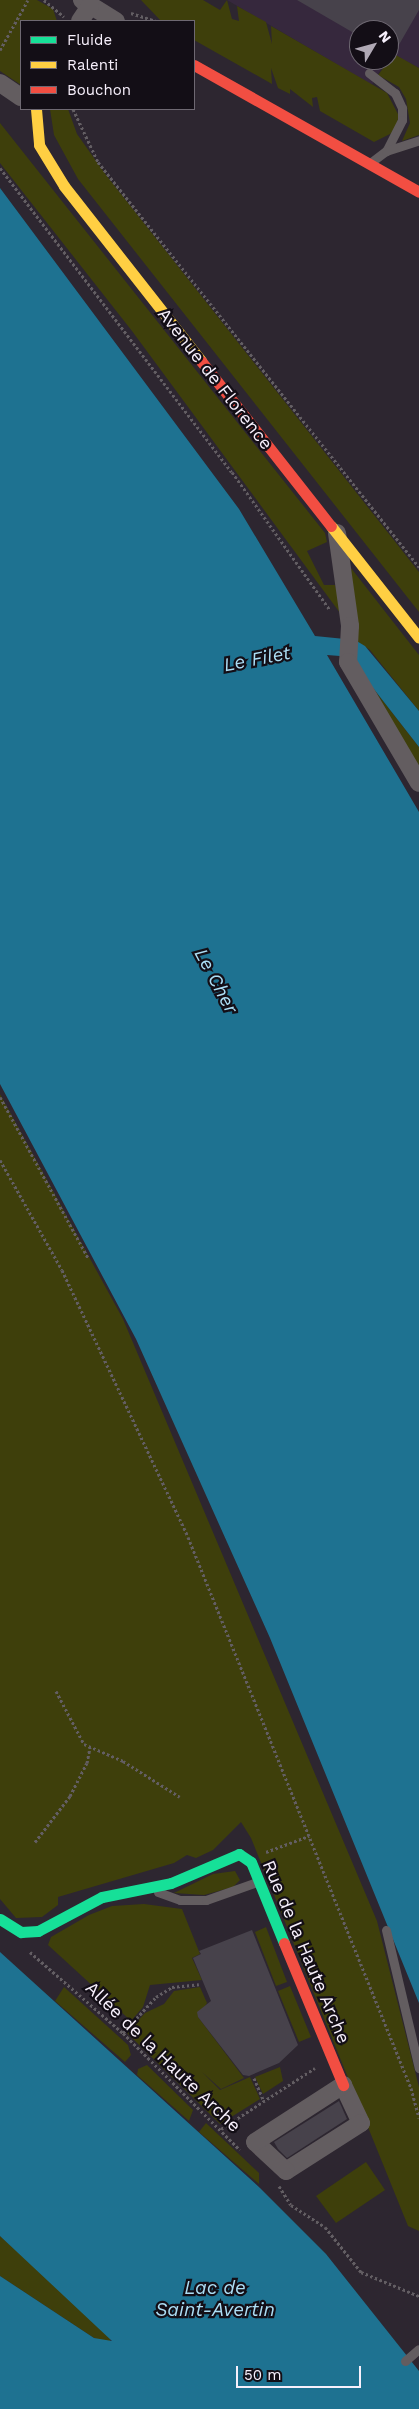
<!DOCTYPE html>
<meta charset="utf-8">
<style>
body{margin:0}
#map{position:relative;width:419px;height:2409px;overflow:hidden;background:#2d2630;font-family:"Work Sans",sans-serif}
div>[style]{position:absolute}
.built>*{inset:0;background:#36283d}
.green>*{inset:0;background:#3e3f0b}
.water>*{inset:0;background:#1e7291}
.building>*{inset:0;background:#47424b}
.path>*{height:3px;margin-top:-1.5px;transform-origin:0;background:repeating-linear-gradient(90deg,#635e63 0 2.5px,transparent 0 5px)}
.lane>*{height:9px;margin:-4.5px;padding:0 4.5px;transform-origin:4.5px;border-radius:4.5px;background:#635d60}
.street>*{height:18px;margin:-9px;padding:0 9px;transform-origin:9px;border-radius:9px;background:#635d60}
.fast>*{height:11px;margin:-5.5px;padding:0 5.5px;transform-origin:5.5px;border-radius:5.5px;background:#16e098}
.slow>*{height:11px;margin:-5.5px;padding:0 5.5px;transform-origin:5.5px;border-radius:5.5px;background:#ffcf43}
.jam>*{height:11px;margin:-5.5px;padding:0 5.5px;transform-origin:5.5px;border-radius:5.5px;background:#f24e42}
span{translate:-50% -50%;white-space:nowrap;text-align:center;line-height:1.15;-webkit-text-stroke:4.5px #130e16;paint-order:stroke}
.street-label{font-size:18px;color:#f7f0fc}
.water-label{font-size:19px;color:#acdef5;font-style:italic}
.legend{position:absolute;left:20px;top:20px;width:175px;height:90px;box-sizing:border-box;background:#130e16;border:1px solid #6e6872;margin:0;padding:6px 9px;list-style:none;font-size:15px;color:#f7f0fc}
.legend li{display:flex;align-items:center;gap:10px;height:25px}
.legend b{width:25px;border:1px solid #6e6872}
.north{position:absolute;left:349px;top:20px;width:50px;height:50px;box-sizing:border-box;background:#130e16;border:1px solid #6e6872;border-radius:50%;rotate:53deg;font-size:14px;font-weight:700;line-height:20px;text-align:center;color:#f7f0fc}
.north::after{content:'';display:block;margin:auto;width:18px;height:22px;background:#b0a9b5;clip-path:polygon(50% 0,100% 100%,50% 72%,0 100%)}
.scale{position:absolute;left:236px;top:2366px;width:125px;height:22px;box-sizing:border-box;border:2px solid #f7f0fc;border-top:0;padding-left:6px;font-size:15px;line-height:18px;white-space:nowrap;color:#f7f0fc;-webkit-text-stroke:4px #130e16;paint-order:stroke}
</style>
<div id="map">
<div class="built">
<i style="clip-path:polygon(227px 0,419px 0,419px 68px,393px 54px,389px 30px,359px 30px,359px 60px,386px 60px,372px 85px)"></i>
</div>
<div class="green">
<i style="clip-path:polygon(0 0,37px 0,53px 9px,57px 21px,21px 21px,21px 85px,0 71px)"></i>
<i style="clip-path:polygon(141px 0,203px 0,220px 10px,227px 0,232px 19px,239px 21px,237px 6px,266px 22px,272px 44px,271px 26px,387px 93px,399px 116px,394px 132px,374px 142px,320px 111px,317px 97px,312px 98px,313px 107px,290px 89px,290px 94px,278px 88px,271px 68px,272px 84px,194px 40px,194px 21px,161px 21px)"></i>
<i style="clip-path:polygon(394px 54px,419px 68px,419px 135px,402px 141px,410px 123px,406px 99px,399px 87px,378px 75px)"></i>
<i style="clip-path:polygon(50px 109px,68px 109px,77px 134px,106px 175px,419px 572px,419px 612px,78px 179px,54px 135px)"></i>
<i style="clip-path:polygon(0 123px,325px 533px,327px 542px,307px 551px,324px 585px,335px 585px,343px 617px,132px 331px,0 163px)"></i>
<i style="clip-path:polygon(351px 568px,419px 655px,419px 711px,370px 650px,355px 640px)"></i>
<i style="clip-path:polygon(359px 670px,419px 747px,419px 770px)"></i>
<i style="clip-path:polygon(0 1094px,123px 1319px,377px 1921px,419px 2087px,419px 2231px,408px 2226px,251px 1838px,241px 1822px,213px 1850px,196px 1858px,187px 1855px,174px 1863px,58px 1897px,58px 1905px,42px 1917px,16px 1918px,0 1899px)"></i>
<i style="clip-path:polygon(235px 1871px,240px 1880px,233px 1887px,204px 1895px,174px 1893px,213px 1874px)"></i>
<i style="clip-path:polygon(144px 1904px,182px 1909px,200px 1954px,192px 1958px,202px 1980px,150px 1985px,143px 2007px,131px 2021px,48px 1945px,51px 1937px,89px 1915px,112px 1906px)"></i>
<i style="clip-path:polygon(266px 1927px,287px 1982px,276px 1986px,255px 1932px)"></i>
<i style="clip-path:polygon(290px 1986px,311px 2037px,299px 2042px,278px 1991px)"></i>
<i style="clip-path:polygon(64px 1987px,128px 2045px,131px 2055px,125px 2062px,55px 2001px)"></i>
<i style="clip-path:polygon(200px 1987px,207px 2003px,198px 2017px,244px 2078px,221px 2089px,202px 2072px,220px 2090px,250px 2077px,260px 2099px,220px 2124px,127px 2033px,134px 2026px,139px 2030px,134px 2025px,145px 2013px,164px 2004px,174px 1991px)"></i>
<i style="clip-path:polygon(147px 2065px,193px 2110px,189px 2121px,137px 2075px,138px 2069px)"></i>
<i style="clip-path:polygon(280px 2067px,283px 2081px,263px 2094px,255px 2077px)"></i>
<i style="clip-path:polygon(206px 2123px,259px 2173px,259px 2184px,199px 2132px)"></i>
<i style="clip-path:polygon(366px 2162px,385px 2190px,336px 2223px,316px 2196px)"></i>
<i style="clip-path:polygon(0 2236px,110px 2334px,110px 2344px,94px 2338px,0 2276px)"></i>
</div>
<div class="water">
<i style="clip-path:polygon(0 188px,239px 509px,315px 636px,355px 640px,365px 646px,419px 711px,419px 747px,359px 670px,340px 656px,327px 655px,419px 812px,419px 2003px,270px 1638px,136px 1339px,0 1084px)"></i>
<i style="clip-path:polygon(0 1952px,260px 2188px,326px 2254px,419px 2371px,419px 2409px,0 2409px,0 2276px,94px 2338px,112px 2341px,0 2236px)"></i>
</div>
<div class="building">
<i style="clip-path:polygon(297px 0,419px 0,419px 10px,389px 62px,389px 30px,359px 30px,359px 36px)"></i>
<i style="clip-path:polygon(252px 1930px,298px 2045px,279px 2063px,249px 2076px,243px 2075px,198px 2017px,197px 2012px,211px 2001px,193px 1958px,201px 1954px,199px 1951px)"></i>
<i style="clip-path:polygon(339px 2101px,347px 2119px,287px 2158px,278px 2149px,274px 2142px)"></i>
</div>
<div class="path">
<i style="left:44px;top:0;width:26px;rotate:40deg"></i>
<i style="left:131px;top:13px;width:26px;rotate:18deg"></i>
<i style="left:0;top:50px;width:57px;rotate:-60.8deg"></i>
<i style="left:73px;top:109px;width:59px;rotate:64.7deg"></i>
<i style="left:98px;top:162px;width:517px;rotate:51.6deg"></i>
<i style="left:0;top:168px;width:382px;rotate:52.7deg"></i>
<i style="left:232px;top:472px;width:169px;rotate:54.6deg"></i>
<i style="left:0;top:1097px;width:183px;rotate:61.3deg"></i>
<i style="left:0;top:1160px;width:126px;rotate:60.6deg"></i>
<i style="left:62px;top:1270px;width:295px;rotate:64.7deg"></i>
<i style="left:188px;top:1537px;width:594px;rotate:67.97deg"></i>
<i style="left:411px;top:2088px;width:31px;rotate:75deg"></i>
<i style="left:56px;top:1691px;width:60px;rotate:62.2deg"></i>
<i style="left:84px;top:1744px;width:43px;rotate:23.6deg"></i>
<i style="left:123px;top:1761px;width:67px;rotate:32.3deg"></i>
<i style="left:35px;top:1842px;width:58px;rotate:-52.7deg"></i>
<i style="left:70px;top:1796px;width:37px;rotate:-63deg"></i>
<i style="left:87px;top:1763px;width:16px;rotate:-79deg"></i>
<i style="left:266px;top:1852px;width:46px;rotate:-20.4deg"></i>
<i style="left:30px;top:1952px;width:123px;rotate:41.1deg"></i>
<i style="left:123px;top:2033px;width:165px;rotate:45deg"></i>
<i style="left:123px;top:2033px;width:49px;rotate:-47.5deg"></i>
<i style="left:156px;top:1997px;width:19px;rotate:-32deg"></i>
<i style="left:172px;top:1987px;width:27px;rotate:-6deg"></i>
<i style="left:254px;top:2078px;width:25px;rotate:67deg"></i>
<i style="left:221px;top:2129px;width:112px;rotate:-33deg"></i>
<i style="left:279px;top:2186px;width:22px;rotate:58deg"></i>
<i style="left:291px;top:2205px;width:40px;rotate:32.9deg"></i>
<i style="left:325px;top:2227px;width:58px;rotate:51.3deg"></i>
<i style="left:361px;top:2272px;width:63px;rotate:22.5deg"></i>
</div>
<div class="lane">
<i style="left:369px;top:73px;width:33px;rotate:38deg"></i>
<i style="left:395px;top:93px;width:17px;rotate:65deg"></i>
<i style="left:402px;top:108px;width:12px;rotate:90deg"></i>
<i style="left:402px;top:120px;width:35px;rotate:117deg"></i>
<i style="left:370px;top:163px;width:20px;rotate:-37deg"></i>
<i style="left:386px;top:151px;width:35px;rotate:-18deg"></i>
<i style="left:158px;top:1892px;width:23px;rotate:20deg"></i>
<i style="left:180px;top:1900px;width:26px"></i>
<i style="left:206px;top:1900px;width:54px;rotate:-19.4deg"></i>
<i style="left:386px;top:1930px;width:142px;rotate:76.6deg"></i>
<i style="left:405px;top:2361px;width:18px;rotate:-41deg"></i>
</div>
<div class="street">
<i style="left:82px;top:0;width:40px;rotate:32deg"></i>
<i style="left:80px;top:21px;width:18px;rotate:-56deg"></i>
<i style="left:0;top:83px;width:25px;rotate:34deg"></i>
<i style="left:337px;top:533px;width:94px;rotate:82deg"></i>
<i style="left:350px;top:626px;width:36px;rotate:93deg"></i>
<i style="left:348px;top:662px;width:140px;rotate:59.6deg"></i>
<i style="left:343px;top:2085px;width:42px;rotate:64.7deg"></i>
<i style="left:361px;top:2123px;width:89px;rotate:147.4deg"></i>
<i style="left:286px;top:2171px;width:42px;rotate:-136.9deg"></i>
<i style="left:255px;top:2142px;width:105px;rotate:-32.9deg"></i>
</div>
<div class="fast">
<i style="left:0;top:1919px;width:25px;rotate:32deg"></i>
<i style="left:21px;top:1932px;width:17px;rotate:-3deg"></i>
<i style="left:38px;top:1931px;width:72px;rotate:-28deg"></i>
<i style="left:102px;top:1897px;width:70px;rotate:-11.5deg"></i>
<i style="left:171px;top:1883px;width:74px;rotate:-23.1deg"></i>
<i style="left:239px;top:1854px;width:14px;rotate:34deg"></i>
<i style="left:251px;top:1862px;width:87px;rotate:67.8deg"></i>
</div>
<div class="slow">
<i style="left:36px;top:109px;width:36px;rotate:85deg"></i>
<i style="left:39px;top:145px;width:48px;rotate:58.6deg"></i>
<i style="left:64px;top:186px;width:222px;rotate:51.9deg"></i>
<i style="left:331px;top:526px;width:142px;rotate:51.8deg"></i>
</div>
<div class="jam">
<i style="left:194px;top:65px;width:258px;rotate:29.4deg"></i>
<i style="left:201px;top:361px;width:210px;rotate:51.8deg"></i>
<i style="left:284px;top:1943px;width:154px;rotate:67.4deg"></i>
</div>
<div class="street-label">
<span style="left:215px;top:379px;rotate:52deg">Avenue de Florence</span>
<span style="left:306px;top:1952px;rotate:67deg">Rue de la Haute Arche</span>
<span style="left:163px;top:2057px;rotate:44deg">Allée de la Haute Arche</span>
</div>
<div class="water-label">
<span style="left:257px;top:659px;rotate:-11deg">Le Filet</span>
<span style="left:216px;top:981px;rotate:62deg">Le Cher</span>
<span style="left:215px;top:2299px">Lac de<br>Saint-Avertin</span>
</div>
<ul class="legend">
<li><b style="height:6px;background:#16e098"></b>Fluide</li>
<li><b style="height:6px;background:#ffcf43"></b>Ralenti</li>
<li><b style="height:6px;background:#f24e42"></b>Bouchon</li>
</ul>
<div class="north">N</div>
<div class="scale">50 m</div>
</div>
